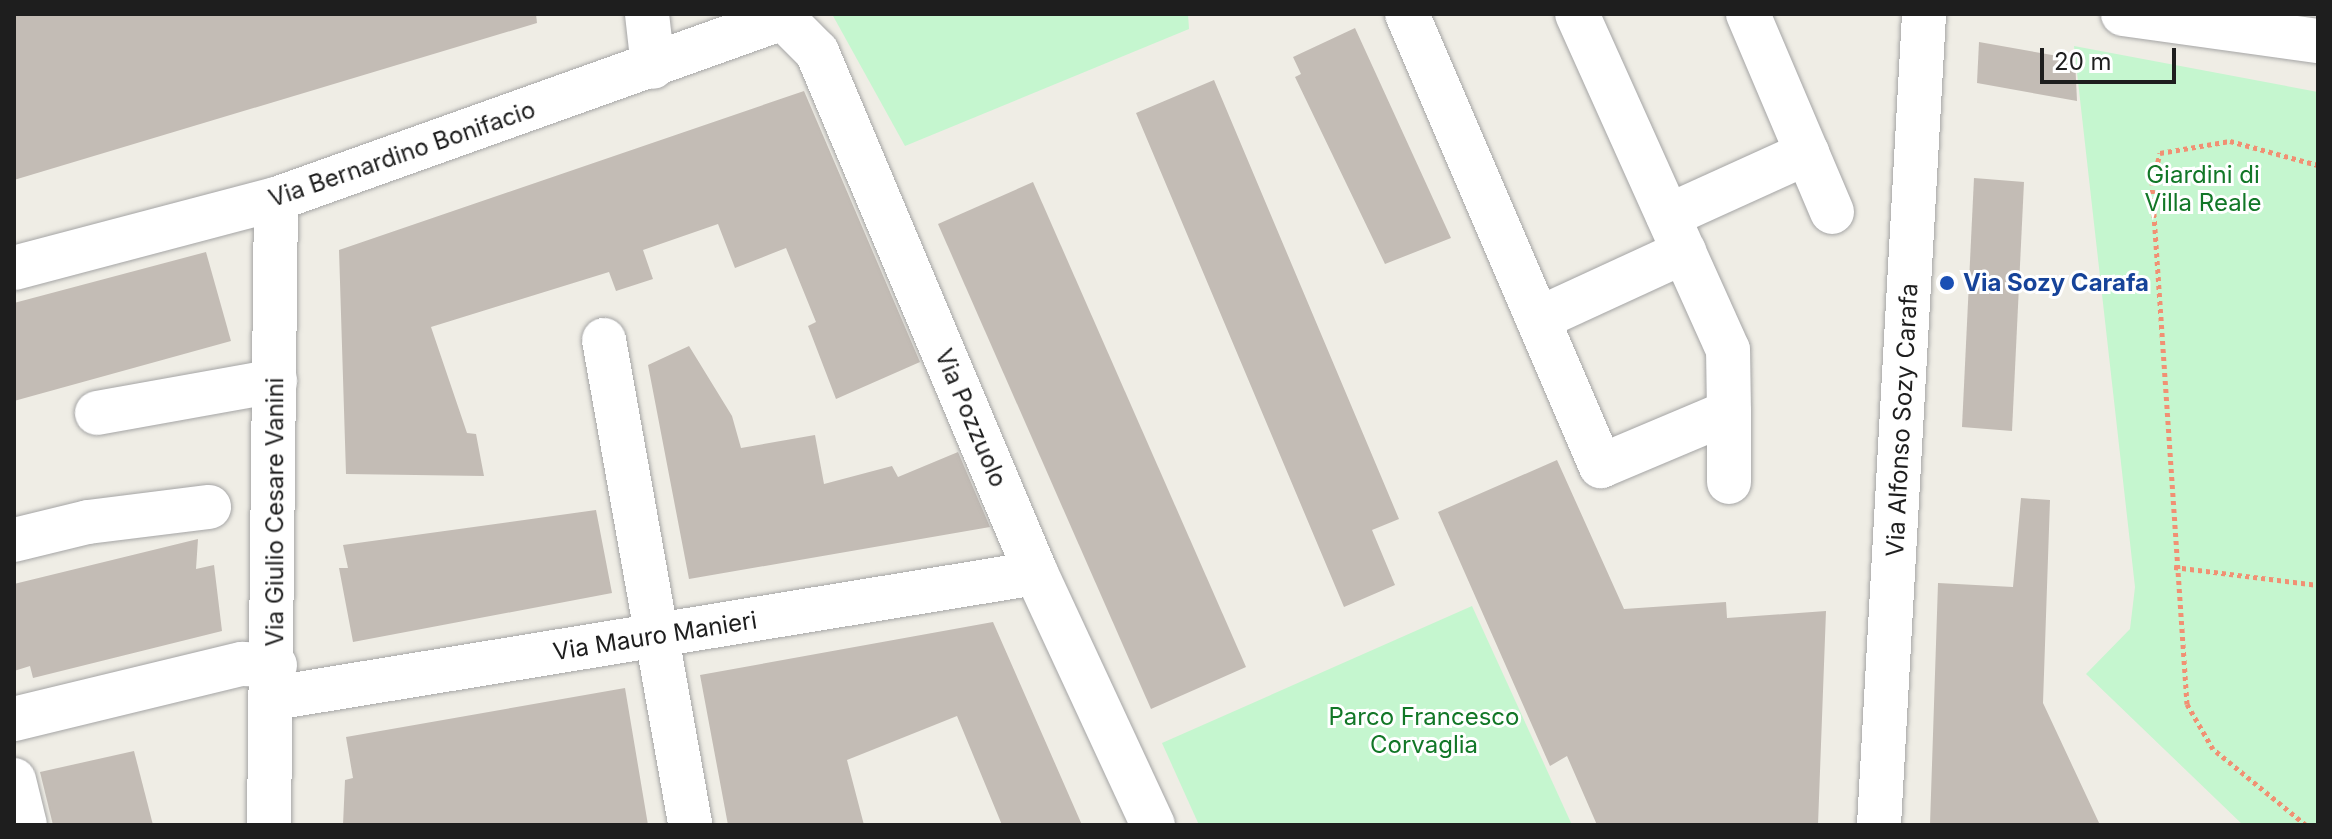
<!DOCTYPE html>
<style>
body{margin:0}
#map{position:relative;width:2332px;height:839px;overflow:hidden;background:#efede5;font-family:Inter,sans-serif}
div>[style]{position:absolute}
.park>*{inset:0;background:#c5f6cf}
.building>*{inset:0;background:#c3bcb5}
.path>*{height:5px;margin-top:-2.5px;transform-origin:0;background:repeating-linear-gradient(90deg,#f19073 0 4px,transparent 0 8px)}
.roads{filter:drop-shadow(0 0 2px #a5a5a5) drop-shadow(0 0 2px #a5a5a5)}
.minor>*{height:44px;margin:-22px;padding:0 22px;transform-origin:22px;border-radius:22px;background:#fff}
.dots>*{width:22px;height:22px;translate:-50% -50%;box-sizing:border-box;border:4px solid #fff;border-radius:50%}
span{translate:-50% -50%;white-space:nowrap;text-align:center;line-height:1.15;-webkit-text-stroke:6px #fff;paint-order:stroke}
.street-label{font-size:24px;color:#1e1e1e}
.park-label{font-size:24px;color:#127727}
.transit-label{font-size:24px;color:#164399;font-weight:700}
.left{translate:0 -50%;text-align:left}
.frame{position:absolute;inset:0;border:16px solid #1e1e1e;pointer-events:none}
.scale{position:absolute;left:2040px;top:48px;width:136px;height:36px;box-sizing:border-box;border:4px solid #1e1e1e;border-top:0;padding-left:10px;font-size:24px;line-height:28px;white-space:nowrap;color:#1e1e1e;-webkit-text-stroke:6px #fff;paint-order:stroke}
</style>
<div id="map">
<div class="park">
<i style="clip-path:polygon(832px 14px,1188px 14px,1189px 29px,905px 146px)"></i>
<i style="clip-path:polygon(2074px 46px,2318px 92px,2318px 825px,2243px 825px,2086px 674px,2130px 629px,2135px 587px)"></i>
<i style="clip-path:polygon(1472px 606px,1572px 825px,1199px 825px,1162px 743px)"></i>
</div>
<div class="building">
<i style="clip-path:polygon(14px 14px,536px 14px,537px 23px,14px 180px)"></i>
<i style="clip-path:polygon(1355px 28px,1451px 238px,1385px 264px,1295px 77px,1301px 74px,1293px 57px)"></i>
<i style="clip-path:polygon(1979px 42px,2075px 59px,2077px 101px,1977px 83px)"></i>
<i style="clip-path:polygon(1214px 80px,1399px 519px,1372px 530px,1395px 585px,1344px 607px,1136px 113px)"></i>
<i style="clip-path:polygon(804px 91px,920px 362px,836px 399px,808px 326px,816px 322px,786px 248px,735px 268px,718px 224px,643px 250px,653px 279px,616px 291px,609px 272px,431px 327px,467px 433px,476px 434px,484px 476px,346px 474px,339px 250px)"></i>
<i style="clip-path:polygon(1974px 178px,2024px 182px,2012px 431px,1962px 427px)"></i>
<i style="clip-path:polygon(1033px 182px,1246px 667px,1151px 709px,938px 224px)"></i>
<i style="clip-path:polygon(206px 252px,231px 341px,14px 401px,14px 303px)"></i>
<i style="clip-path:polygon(689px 346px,732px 416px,741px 448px,815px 435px,824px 484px,892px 466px,898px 477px,958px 452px,990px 527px,689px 579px,648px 365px)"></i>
<i style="clip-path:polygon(1557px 460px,1624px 609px,1726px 602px,1727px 618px,1826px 611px,1818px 825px,1597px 825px,1567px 756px,1550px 766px,1438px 512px)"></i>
<i style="clip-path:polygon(2021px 498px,2050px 500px,2043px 703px,2100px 825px,1930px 825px,1938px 583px,2013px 587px)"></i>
<i style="clip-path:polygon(596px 510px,612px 593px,353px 642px,339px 568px,348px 568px,343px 545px)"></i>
<i style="clip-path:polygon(198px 539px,196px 569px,214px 565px,222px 631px,33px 678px,30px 666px,14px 671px,14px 584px)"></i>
<i style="clip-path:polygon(993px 622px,1082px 825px,1002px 825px,957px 716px,847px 760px,864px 825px,728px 825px,700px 675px)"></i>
<i style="clip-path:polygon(625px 688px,648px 825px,343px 825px,345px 780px,353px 778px,346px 737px)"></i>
<i style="clip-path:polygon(134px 751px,153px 825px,53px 825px,40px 772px)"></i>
</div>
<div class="path">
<i style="left:2174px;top:567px;width:145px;rotate:7.1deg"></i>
<i style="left:2306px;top:825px;width:120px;rotate:-140.7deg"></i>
<i style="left:2213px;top:749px;width:52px;rotate:-120deg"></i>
<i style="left:2187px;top:704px;width:520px;rotate:-93.86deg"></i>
<i style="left:2152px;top:185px;width:33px;rotate:-76deg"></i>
<i style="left:2160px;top:153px;width:71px;rotate:-9.7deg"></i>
<i style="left:2230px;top:141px;width:91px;rotate:15.3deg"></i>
</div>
<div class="roads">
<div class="minor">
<i style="left:647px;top:14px;width:53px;rotate:83.5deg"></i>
<i style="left:779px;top:14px;width:54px;rotate:45deg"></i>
<i style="left:817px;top:52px;width:565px;rotate:67.2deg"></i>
<i style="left:1036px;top:573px;width:278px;rotate:65.1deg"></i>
<i style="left:1407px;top:14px;width:492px;rotate:66.8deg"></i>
<i style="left:1601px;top:466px;width:139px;rotate:-22.9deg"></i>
<i style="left:1729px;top:412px;width:62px;rotate:-90.9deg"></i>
<i style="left:1728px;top:350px;width:368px;rotate:-114.2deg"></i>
<i style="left:1748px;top:14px;width:215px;rotate:67deg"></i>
<i style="left:2123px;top:14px;width:197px;rotate:7.9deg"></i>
<i style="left:1668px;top:216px;width:153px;rotate:-24.4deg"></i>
<i style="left:14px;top:268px;width:271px;rotate:-14.8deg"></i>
<i style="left:276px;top:199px;width:538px;rotate:-19.65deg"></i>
<i style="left:1538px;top:319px;width:161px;rotate:-24.7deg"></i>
<i style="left:604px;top:340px;width:493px;rotate:79.9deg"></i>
<i style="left:1729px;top:412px;width:70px;rotate:90deg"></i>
<i style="left:97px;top:413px;width:181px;rotate:-10.2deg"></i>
<i style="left:14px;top:540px;width:76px;rotate:-13.7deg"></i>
<i style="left:88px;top:522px;width:122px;rotate:-7.1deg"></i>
<i style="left:274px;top:698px;width:772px;rotate:-9.32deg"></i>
<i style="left:14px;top:719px;width:235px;rotate:-13.6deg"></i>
<i style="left:242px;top:664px;width:33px;rotate:2deg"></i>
<i style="left:14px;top:780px;width:46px;rotate:76.3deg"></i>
<i style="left:269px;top:825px;width:626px;rotate:-89.36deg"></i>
<i style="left:1879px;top:825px;width:812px;rotate:-86.82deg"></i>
</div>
</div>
<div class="dots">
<i style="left:1947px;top:283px;background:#1a4fb4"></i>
</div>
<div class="street-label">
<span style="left:402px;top:154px;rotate:-19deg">Via Bernardino Bonifacio</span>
<span style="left:971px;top:418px;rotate:67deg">Via Pozzuolo</span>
<span style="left:1902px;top:420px;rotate:-87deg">Via Alfonso Sozy Carafa</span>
<span style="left:275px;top:512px;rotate:-90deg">Via Giulio Cesare Vanini</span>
<span style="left:655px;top:636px;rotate:-9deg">Via Mauro Manieri</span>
</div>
<div class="park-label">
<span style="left:2203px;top:189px">Giardini di<br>Villa Reale</span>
<span style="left:1424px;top:731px">Parco Francesco<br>Corvaglia</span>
</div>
<div class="transit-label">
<span class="left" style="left:1963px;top:283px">Via Sozy Carafa</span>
</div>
<div class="frame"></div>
<div class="scale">20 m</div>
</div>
